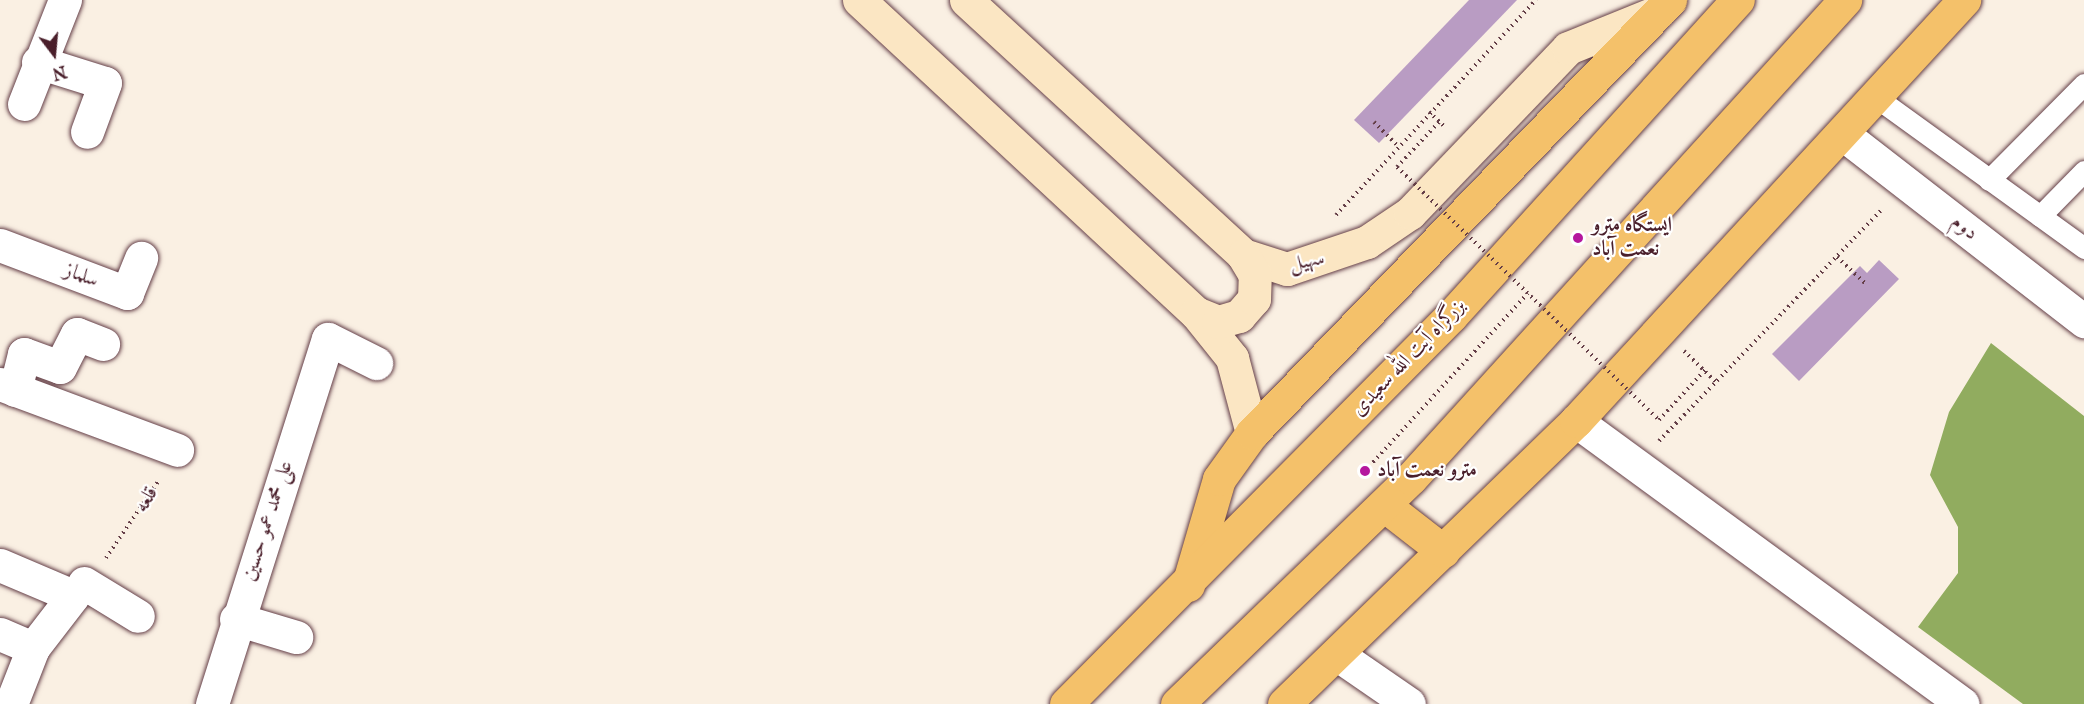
<!DOCTYPE html>
<meta charset="utf-8">
<style>
body{margin:0}
#map{position:relative;width:2084px;height:704px;overflow:hidden;background:#faf0e3;font-family:"IM FELL English",Amiri,serif}
div>[style]{position:absolute}
.forest>*{inset:0;background:#91ac5f}
.building>*{inset:0;background:#b99cc3}
.path>*{height:4px;margin-top:-2px;transform-origin:0;background:repeating-linear-gradient(90deg,#643e47 0 1.5px,transparent 0 6px)}
.roads{filter:drop-shadow(0 0 2px #643e47) drop-shadow(0 0 2px #643e47)}
.service>*{height:21px;margin:-10.5px;padding:0 10.5px;transform-origin:10.5px;border-radius:10.5px;background:#fff}
.minor>*{height:33px;margin:-16.5px;padding:0 16.5px;transform-origin:16.5px;border-radius:16.5px;background:#fff}
.tertiary>*{height:33px;margin:-16.5px;padding:0 16.5px;transform-origin:16.5px;border-radius:16.5px;background:#fff}
.secondary>*{height:33px;margin:-16.5px;padding:0 16.5px;transform-origin:16.5px;border-radius:16.5px;background:#fbe6c3}
.primary>*{height:33px;margin:-16.5px;padding:0 16.5px;transform-origin:16.5px;border-radius:16.5px;background:#f4c16a}
.trunk>*{height:33px;margin:-16.5px;padding:0 16.5px;transform-origin:16.5px;border-radius:16.5px;background:#f4c16a}
.path-bridge>*{height:4px;margin-top:-2px;transform-origin:0;background:repeating-linear-gradient(90deg,#643e47 0 1.5px,transparent 0 6px)}
.dots>*{width:16px;height:16px;translate:-50% -50%;box-sizing:border-box;border:3px solid #fff;border-radius:50%}
span{translate:-50% -50%;white-space:nowrap;text-align:center;line-height:1.15;-webkit-text-stroke:4.5px #fff;paint-order:stroke}
.poi-label{font-size:21px;color:#4a1f2b;font-weight:700}
.left{translate:0 -50%;text-align:left}
.street-label{font-size:21px;color:#4a1f2b}
.north{position:absolute;left:24px;top:24px;width:60px;height:60px;-webkit-text-stroke:4px #fff;paint-order:stroke;rotate:164deg;font-size:16px;font-weight:700;line-height:24px;text-align:center;color:#4a1f2b}
.north::after{content:'';display:block;margin:auto;width:21px;height:27px;background:#4a1f2b;clip-path:polygon(50% 0,100% 100%,50% 72%,0 100%)}
</style>
<div id="map">
<div class="forest">
<i style="clip-path:polygon(1991px 343px,2084px 416px,2084px 704px,2023px 704px,1918px 627px,1958px 573px,1958px 527px,1930px 475px,1949px 412px)"></i>
</div>
<div class="building">
<i style="clip-path:polygon(1469px 0,1517px 0,1379px 143px,1354px 120px)"></i>
<i style="clip-path:polygon(1879px 260px,1899px 279px,1799px 381px,1772px 354px,1860px 266px,1867px 273px)"></i>
</div>
<div class="path">
<i style="left:1429px;top:112px;width:23px;rotate:43deg"></i>
<i style="left:1374px;top:122px;width:34px;rotate:45deg"></i>
<i style="left:1397px;top:167px;width:62px;rotate:-47deg"></i>
<i style="left:1336px;top:215px;width:294px;rotate:-47.1deg"></i>
<i style="left:1837px;top:257px;width:41px;rotate:43deg"></i>
<i style="left:1684px;top:351px;width:45px;rotate:44.1deg"></i>
<i style="left:1659px;top:420px;width:68px;rotate:-47.4deg"></i>
<i style="left:1659px;top:441px;width:323px;rotate:-46.1deg"></i>
<i style="left:1365px;top:471px;width:241px;rotate:-47.5deg"></i>
<i style="left:106px;top:558px;width:94px;rotate:-55.8deg"></i>
</div>
<div class="roads">
<div class="service">
<i style="left:1877px;top:98px;width:256px;rotate:35.9deg"></i>
<i style="left:1989px;top:180px;width:135px;rotate:-45.3deg"></i>
<i style="left:2040px;top:216px;width:63px;rotate:-45.6deg"></i>
</div>
<div class="minor">
<i style="left:38px;top:62px;width:70px;rotate:17.4deg"></i>
<i style="left:105px;top:83px;width:52px;rotate:110.2deg"></i>
<i style="left:24px;top:104px;width:112px;rotate:-68.5deg"></i>
<i style="left:1844px;top:135px;width:304px;rotate:37.8deg"></i>
<i style="left:0;top:245px;width:136px;rotate:20.7deg"></i>
<i style="left:127px;top:293px;width:38px;rotate:-68deg"></i>
<i style="left:0;top:384px;width:189px;rotate:20.4deg"></i>
<i style="left:15px;top:390px;width:37px;rotate:-76deg"></i>
<i style="left:24px;top:354px;width:38px;rotate:20deg"></i>
<i style="left:60px;top:367px;width:37px;rotate:-63deg"></i>
<i style="left:77px;top:334px;width:28px;rotate:21deg"></i>
<i style="left:1576px;top:421px;width:479px;rotate:36.2deg"></i>
<i style="left:0;top:565px;width:79px;rotate:23deg"></i>
<i style="left:73px;top:596px;width:66px;rotate:127.6deg"></i>
<i style="left:33px;top:648px;width:60px;rotate:111.4deg"></i>
<i style="left:84px;top:583px;width:63px;rotate:31.4deg"></i>
<i style="left:236px;top:619px;width:63px;rotate:16.7deg"></i>
<i style="left:0;top:634px;width:36px;rotate:23deg"></i>
<i style="left:212px;top:704px;width:383px;rotate:-72.4deg"></i>
<i style="left:328px;top:339px;width:54px;rotate:26.6deg"></i>
</div>
<div class="tertiary">
<i style="left:1338px;top:655px;width:86px;rotate:34.6deg"></i>
</div>
<div class="secondary">
<i style="left:859px;top:0;width:460px;rotate:42.9deg"></i>
<i style="left:1196px;top:313px;width:58px;rotate:51.3deg"></i>
<i style="left:1232px;top:358px;width:78px;rotate:75.1deg"></i>
<i style="left:966px;top:0;width:377px;rotate:42.6deg"></i>
<i style="left:1243px;top:255px;width:46px;rotate:17.7deg"></i>
<i style="left:1287px;top:269px;width:84px;rotate:-18.6deg"></i>
<i style="left:1367px;top:242px;width:52px;rotate:-34deg"></i>
<i style="left:1410px;top:213px;width:228px;rotate:-46.2deg"></i>
<i style="left:1568px;top:48px;width:98px;rotate:-22.1deg"></i>
<i style="left:1196px;top:313px;width:24px;rotate:22deg"></i>
<i style="left:1218px;top:322px;width:22px;rotate:-16deg"></i>
<i style="left:1239px;top:316px;width:23px;rotate:-49deg"></i>
<i style="left:1254px;top:299px;width:24px;rotate:-88deg"></i>
<i style="left:1255px;top:275px;width:23px;rotate:-121deg"></i>
</div>
<div class="primary">
<i style="left:1188px;top:585px;width:110px;rotate:-73.7deg"></i>
<i style="left:1219px;top:479px;width:57px;rotate:-54.3deg"></i>
<i style="left:1252px;top:433px;width:602px;rotate:-46.01deg"></i>
<i style="left:1284px;top:704px;width:407px;rotate:-44.1deg"></i>
<i style="left:1576px;top:421px;width:573px;rotate:-47.34deg"></i>
</div>
<div class="trunk">
<i style="left:1384px;top:505px;width:75px;rotate:37.9deg"></i>
<i style="left:1066px;top:704px;width:547px;rotate:-45.22deg"></i>
<i style="left:1451px;top:316px;width:427px;rotate:-47.8deg"></i>
<i style="left:1177px;top:704px;width:325px;rotate:-44deg"></i>
<i style="left:1411px;top:478px;width:646px;rotate:-47.76deg"></i>
</div>
</div>
<div class="path-bridge">
<i style="left:1397px;top:167px;width:364px;rotate:44deg"></i>
</div>
<div class="dots">
<i style="left:1578px;top:238px;background:#b5179e"></i>
<i style="left:1365px;top:471px;background:#b5179e"></i>
</div>
<div class="poi-label">
<span class="left" style="left:1592px;top:238px">ایستگاه مترو<br>نعمت آباد</span>
<span class="left" style="left:1377px;top:471px">مترو نعمت آباد</span>
</div>
<div class="street-label">
<span style="left:1964px;top:228px;rotate:38deg">دوم</span>
<span style="left:1307px;top:262px;rotate:-11deg">سهیل</span>
<span style="left:81px;top:276px;rotate:21deg">سلماز</span>
<span style="left:1409px;top:358px;rotate:-46deg">بزرگراه آیت الله سعیدی</span>
<span style="left:147px;top:500px;rotate:-59deg">قلعه</span>
<span style="left:268px;top:521px;rotate:-72deg">علی محمد عمو حسین</span>
</div>
<div class="north">N</div>
</div>
